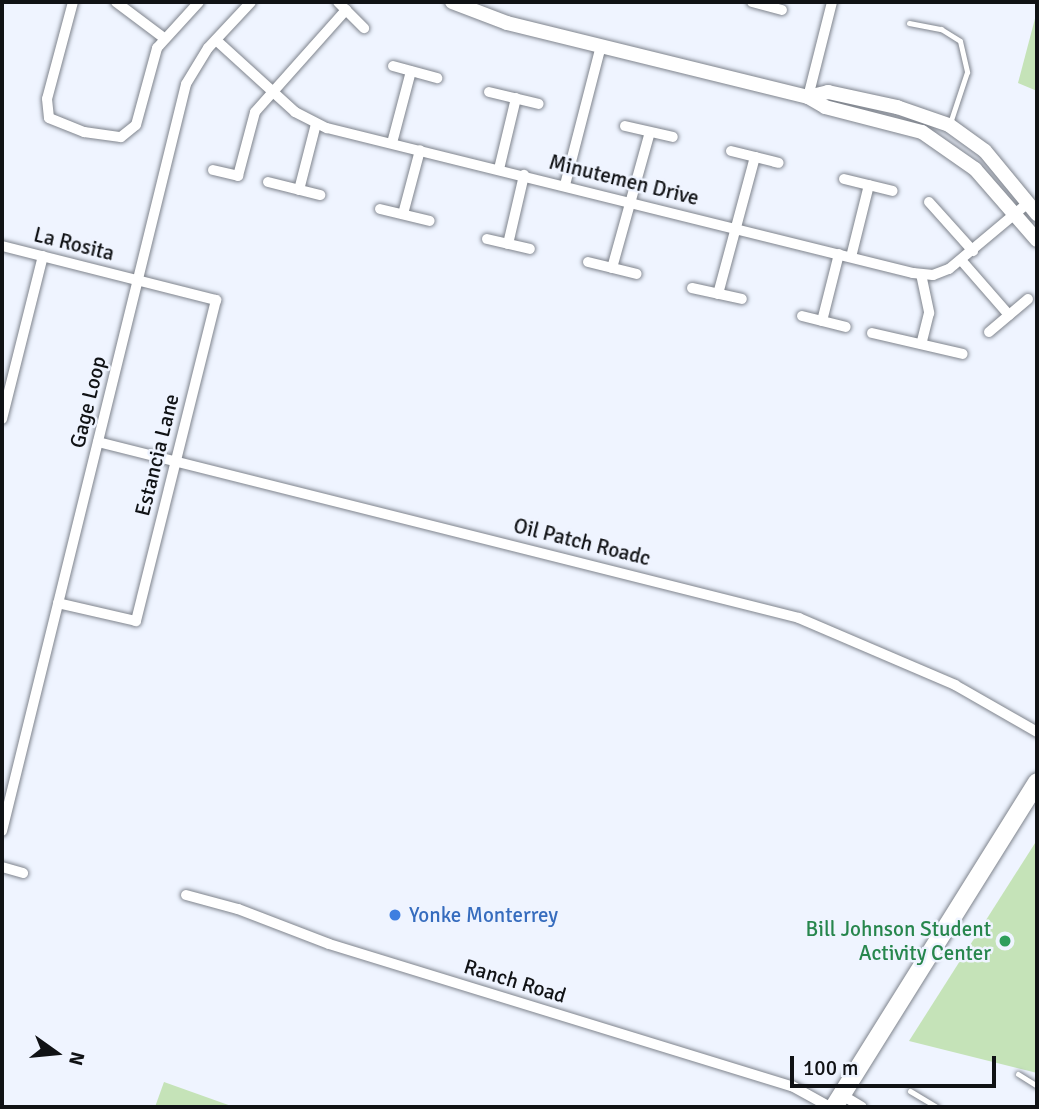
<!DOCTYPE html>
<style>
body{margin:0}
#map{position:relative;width:1039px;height:1109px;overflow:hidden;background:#eff4ff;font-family:Signika,sans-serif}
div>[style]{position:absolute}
.green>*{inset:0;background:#c5e3b8}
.roads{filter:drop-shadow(0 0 2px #7f848d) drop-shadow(0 0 2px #7f848d)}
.service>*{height:5px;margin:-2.5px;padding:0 2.5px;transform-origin:2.5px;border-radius:2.5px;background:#fff}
.minor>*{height:10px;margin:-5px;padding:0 5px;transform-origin:5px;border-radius:5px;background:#fff}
.tertiary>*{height:14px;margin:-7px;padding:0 7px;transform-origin:7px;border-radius:7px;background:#fff}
.primary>*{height:18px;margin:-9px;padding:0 9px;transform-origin:9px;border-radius:9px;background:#fff}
.dots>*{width:19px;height:19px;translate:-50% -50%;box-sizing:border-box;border:4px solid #eff4ff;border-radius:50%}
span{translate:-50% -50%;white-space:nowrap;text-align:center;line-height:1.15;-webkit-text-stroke:5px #eff4ff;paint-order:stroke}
.street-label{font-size:21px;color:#101215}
.shop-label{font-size:21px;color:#366cbe}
.left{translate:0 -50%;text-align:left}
.leisure-label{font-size:21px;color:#27864d}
.right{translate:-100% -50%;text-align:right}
.frame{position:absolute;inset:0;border:4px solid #101215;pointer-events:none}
.north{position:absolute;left:21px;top:1018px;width:70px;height:70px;-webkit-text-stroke:5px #eff4ff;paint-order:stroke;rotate:105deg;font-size:19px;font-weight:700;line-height:28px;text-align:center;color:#101215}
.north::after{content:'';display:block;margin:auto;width:24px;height:32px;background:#101215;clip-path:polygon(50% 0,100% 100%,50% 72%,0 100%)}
.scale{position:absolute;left:790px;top:1056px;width:206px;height:32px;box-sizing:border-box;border:4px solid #101215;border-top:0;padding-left:9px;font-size:21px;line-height:24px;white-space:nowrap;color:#101215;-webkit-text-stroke:5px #eff4ff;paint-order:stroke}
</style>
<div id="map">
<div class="green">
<i style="clip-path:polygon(1037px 11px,1037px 91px,1018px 83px)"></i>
<i style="clip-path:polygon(1037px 840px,1037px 1073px,909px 1041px)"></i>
<i style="clip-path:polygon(164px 1082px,234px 1107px,155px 1107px)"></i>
</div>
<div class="roads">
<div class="service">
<i style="left:909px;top:23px;width:33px;rotate:11deg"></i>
<i style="left:941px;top:29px;width:22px;rotate:32deg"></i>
<i style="left:960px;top:41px;width:32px;rotate:77deg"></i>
<i style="left:967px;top:72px;width:54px;rotate:108.4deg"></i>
<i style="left:1018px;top:1074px;width:22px;rotate:32deg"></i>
<i style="left:910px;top:1091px;width:31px;rotate:31deg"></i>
</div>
<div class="minor">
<i style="left:73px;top:2px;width:100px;rotate:105deg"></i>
<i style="left:47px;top:99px;width:19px;rotate:84deg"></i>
<i style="left:49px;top:118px;width:38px;rotate:22deg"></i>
<i style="left:84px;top:132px;width:37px;rotate:8deg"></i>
<i style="left:121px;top:137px;width:19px;rotate:-39deg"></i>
<i style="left:136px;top:125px;width:80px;rotate:-74.7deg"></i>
<i style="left:157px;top:48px;width:62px;rotate:-47.6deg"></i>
<i style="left:116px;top:2px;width:60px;rotate:36.9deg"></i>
<i style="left:338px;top:2px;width:37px;rotate:45deg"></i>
<i style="left:752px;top:2px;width:31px;rotate:15deg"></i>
<i style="left:216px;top:40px;width:107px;rotate:42.3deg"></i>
<i style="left:295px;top:112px;width:36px;rotate:27deg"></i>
<i style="left:327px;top:128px;width:604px;rotate:13.9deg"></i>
<i style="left:913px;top:273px;width:20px;rotate:6deg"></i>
<i style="left:933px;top:275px;width:17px;rotate:-21deg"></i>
<i style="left:949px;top:269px;width:103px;rotate:-39.9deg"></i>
<i style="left:393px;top:66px;width:46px;rotate:15.3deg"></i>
<i style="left:489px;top:92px;width:51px;rotate:13.5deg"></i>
<i style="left:808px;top:97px;width:98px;rotate:-75.8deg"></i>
<i style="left:625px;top:126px;width:49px;rotate:12.9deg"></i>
<i style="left:392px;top:143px;width:74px;rotate:-75.2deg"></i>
<i style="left:731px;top:151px;width:49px;rotate:14deg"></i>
<i style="left:499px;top:169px;width:73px;rotate:-76.5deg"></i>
<i style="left:213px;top:170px;width:26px;rotate:13deg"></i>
<i style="left:238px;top:176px;width:66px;rotate:-75.1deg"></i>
<i style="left:255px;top:112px;width:137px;rotate:-48.3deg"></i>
<i style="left:844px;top:179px;width:50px;rotate:13.8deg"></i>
<i style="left:268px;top:182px;width:54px;rotate:14deg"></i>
<i style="left:565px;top:185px;width:144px;rotate:-75.5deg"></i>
<i style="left:299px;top:190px;width:68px;rotate:-75.6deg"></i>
<i style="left:929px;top:202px;width:66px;rotate:48.1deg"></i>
<i style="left:380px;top:209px;width:51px;rotate:13.5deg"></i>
<i style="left:403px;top:214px;width:66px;rotate:-75.1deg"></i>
<i style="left:487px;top:239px;width:44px;rotate:13.1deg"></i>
<i style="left:508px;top:244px;width:71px;rotate:-76.9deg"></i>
<i style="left:2px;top:246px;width:221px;rotate:14.2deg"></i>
<i style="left:216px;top:300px;width:331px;rotate:104deg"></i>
<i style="left:136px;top:621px;width:80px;rotate:-167deg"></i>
<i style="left:851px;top:257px;width:74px;rotate:-76deg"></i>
<i style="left:961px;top:260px;width:73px;rotate:48.9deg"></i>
<i style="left:588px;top:262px;width:50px;rotate:13.8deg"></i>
<i style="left:612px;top:268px;width:141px;rotate:-74.4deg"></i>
<i style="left:921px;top:274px;width:40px;rotate:78deg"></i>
<i style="left:929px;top:313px;width:32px;rotate:104deg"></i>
<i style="left:692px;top:288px;width:51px;rotate:12.4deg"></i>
<i style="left:718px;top:294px;width:142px;rotate:-74.9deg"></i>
<i style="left:802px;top:316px;width:45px;rotate:14deg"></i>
<i style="left:822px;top:321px;width:69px;rotate:-75.8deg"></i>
<i style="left:989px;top:332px;width:51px;rotate:-40.2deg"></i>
<i style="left:872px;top:333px;width:93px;rotate:13deg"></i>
<i style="left:2px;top:419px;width:168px;rotate:-75.9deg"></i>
<i style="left:98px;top:442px;width:723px;rotate:14.09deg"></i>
<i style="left:799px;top:618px;width:170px;rotate:23.2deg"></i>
<i style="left:955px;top:685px;width:95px;rotate:29.8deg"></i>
<i style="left:2px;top:831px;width:769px;rotate:-76.16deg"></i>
<i style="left:186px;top:84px;width:42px;rotate:-58.6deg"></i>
<i style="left:208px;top:48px;width:63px;rotate:-46.9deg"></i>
<i style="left:2px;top:867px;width:22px;rotate:16deg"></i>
<i style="left:186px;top:895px;width:54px;rotate:15.1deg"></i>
<i style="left:238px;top:909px;width:97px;rotate:21deg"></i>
<i style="left:329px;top:944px;width:484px;rotate:17.1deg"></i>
<i style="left:792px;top:1086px;width:43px;rotate:28.9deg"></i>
<i style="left:842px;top:1095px;width:23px;rotate:31deg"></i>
</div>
<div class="tertiary">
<i style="left:452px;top:2px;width:59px;rotate:20.9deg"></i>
<i style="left:507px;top:23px;width:310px;rotate:13.8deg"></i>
<i style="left:808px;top:97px;width:20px;rotate:30deg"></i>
<i style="left:825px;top:107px;width:100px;rotate:14.5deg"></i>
<i style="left:922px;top:132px;width:65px;rotate:34.9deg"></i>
<i style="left:975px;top:169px;width:94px;rotate:48.9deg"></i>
<i style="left:808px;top:97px;width:21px;rotate:-14deg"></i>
<i style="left:828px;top:92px;width:71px;rotate:12.3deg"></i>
<i style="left:897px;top:107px;width:55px;rotate:19.1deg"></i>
<i style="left:949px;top:125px;width:44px;rotate:35.8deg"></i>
<i style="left:985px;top:151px;width:82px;rotate:50.5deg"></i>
</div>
<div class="primary">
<i style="left:834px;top:1107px;width:383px;rotate:-58deg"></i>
</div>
</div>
<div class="dots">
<i style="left:395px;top:915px;background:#3f7fe0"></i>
<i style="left:1005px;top:941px;background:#2e9e5b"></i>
</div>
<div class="street-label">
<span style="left:624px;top:180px;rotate:14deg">Minutemen Drive</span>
<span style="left:74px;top:244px;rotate:14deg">La Rosita</span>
<span style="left:88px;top:402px;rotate:-76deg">Gage Loop</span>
<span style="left:157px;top:455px;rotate:-76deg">Estancia Lane</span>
<span style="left:582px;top:542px;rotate:14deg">Oil Patch Roadc</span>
<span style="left:515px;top:981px;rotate:17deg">Ranch Road</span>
</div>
<div class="shop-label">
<span class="left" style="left:409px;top:915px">Yonke Monterrey</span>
</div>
<div class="leisure-label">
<span class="right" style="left:991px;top:941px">Bill Johnson Student<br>Activity Center</span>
</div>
<div class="frame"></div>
<div class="north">N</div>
<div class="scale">100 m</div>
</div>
